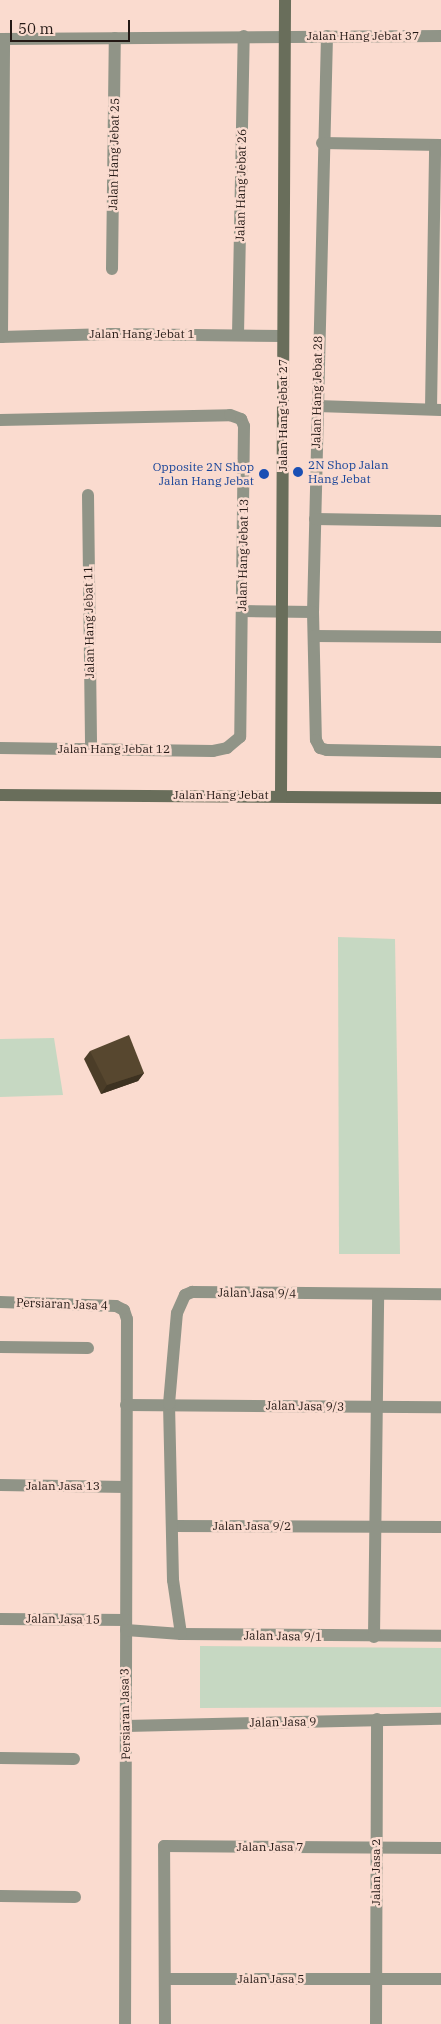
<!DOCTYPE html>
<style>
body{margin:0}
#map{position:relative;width:441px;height:2024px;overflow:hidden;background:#fadbcf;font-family:"IBM Plex Serif",serif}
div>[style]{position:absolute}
.green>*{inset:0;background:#c6d8c2}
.street>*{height:12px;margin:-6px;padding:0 6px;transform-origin:6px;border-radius:6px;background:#909487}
.secondary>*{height:12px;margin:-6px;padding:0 6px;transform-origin:6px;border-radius:6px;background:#696e5b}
.wall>*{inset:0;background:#4b3d28}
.shaded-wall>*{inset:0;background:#3d3221}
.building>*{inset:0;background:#57472f}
.dots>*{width:14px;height:14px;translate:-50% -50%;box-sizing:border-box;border:2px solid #fadbcf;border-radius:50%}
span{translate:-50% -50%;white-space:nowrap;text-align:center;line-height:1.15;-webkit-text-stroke:5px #fadbcf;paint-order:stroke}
.street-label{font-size:12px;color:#241915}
.transit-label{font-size:12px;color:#164399}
.left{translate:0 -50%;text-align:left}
.right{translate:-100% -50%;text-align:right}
.scale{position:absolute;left:10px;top:20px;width:120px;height:22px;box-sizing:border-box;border:2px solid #241915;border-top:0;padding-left:6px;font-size:15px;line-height:18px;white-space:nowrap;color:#241915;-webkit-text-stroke:4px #fadbcf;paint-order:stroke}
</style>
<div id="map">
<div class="green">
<i style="clip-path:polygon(338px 937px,395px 939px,400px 1254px,339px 1254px)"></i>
<i style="clip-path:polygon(54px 1038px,63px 1095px,0 1097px,0 1039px)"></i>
<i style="clip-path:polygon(200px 1646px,441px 1648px,441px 1707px,200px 1708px)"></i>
</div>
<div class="street">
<i style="left:327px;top:36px;width:576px;rotate:91.39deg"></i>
<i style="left:313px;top:612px;width:128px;rotate:88.7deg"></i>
<i style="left:316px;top:740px;width:9px;rotate:63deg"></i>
<i style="left:320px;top:748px;width:7px;rotate:16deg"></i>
<i style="left:327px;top:750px;width:114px;rotate:1deg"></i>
<i style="left:0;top:39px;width:441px;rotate:-0.4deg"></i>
<i style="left:322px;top:143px;width:119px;rotate:1deg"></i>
<i style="left:112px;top:269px;width:231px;rotate:-89.3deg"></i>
<i style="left:238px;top:335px;width:299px;rotate:-88.9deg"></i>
<i style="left:0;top:337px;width:111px;rotate:-1.5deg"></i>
<i style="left:111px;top:334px;width:172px;rotate:0.7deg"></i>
<i style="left:2px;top:337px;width:298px;rotate:-89.6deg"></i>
<i style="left:317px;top:406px;width:124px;rotate:1.8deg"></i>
<i style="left:431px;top:409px;width:264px;rotate:-89.1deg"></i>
<i style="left:0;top:420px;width:230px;rotate:-1.2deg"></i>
<i style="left:230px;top:415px;width:12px;rotate:20deg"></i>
<i style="left:241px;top:419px;width:8px;rotate:67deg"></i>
<i style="left:244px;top:426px;width:311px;rotate:90.7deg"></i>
<i style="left:240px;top:737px;width:17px;rotate:140deg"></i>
<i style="left:227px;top:748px;width:14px;rotate:168deg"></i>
<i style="left:213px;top:751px;width:213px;rotate:-179.2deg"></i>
<i style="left:88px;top:495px;width:253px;rotate:89.3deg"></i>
<i style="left:315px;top:519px;width:126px;rotate:0.9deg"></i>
<i style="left:242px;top:611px;width:71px;rotate:0.8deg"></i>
<i style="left:314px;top:636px;width:127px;rotate:0.5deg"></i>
<i style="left:0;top:1302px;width:116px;rotate:2deg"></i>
<i style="left:116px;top:1306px;width:9px;rotate:27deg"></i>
<i style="left:124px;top:1310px;width:9px;rotate:72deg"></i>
<i style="left:127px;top:1319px;width:705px;rotate:90.16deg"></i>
<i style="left:0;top:1347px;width:88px;rotate:0.7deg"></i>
<i style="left:126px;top:1405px;width:315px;rotate:0.4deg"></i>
<i style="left:0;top:1485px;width:126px;rotate:0.9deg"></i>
<i style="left:172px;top:1526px;width:269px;rotate:0.2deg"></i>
<i style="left:0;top:1619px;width:126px;rotate:0.5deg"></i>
<i style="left:126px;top:1630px;width:55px;rotate:4.2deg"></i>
<i style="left:181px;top:1634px;width:260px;rotate:0.4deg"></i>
<i style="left:181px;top:1634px;width:55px;rotate:-98.4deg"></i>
<i style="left:173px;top:1580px;width:176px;rotate:-91.3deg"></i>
<i style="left:169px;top:1404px;width:91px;rotate:-85deg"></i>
<i style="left:177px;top:1313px;width:20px;rotate:-66deg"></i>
<i style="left:185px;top:1295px;width:8px;rotate:-23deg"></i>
<i style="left:192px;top:1292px;width:249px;rotate:0.5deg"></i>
<i style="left:374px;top:1637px;width:341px;rotate:-89.3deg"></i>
<i style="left:126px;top:1726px;width:315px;rotate:-1.3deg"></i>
<i style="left:0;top:1758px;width:74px;rotate:0.8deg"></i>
<i style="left:0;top:1896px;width:75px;rotate:0.8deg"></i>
<i style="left:166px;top:1979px;width:275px"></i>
<i style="left:165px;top:2024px;width:178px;rotate:-90.3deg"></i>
<i style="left:164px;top:1846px;width:277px;rotate:0.4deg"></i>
<i style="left:376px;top:2024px;width:305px;rotate:-89.8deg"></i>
</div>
<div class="secondary">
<i style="left:0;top:795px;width:441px;rotate:0.4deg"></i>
<i style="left:281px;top:795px;width:795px;rotate:-89.71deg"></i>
</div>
<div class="wall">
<i style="clip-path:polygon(90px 1051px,144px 1073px,138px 1081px,101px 1094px,84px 1059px)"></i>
</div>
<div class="shaded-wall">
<i style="clip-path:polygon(144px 1073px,138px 1081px,101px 1094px,107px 1085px)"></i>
</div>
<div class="building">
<i style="clip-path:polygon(129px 1035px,144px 1073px,107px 1085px,90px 1051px)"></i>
</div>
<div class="dots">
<i style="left:298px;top:472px;background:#1a4fb4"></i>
<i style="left:264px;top:474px;background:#1a4fb4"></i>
</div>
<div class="street-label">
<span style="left:363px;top:36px">Jalan Hang Jebat 37</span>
<span style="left:114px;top:154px;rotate:-89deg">Jalan Hang Jebat 25</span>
<span style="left:241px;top:185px;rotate:-89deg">Jalan Hang Jebat 26</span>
<span style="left:142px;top:334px">Jalan Hang Jebat 1</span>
<span style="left:317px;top:392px;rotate:-89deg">Jalan Hang Jebat 28</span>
<span style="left:283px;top:415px;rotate:-90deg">Jalan Hang Jebat 27</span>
<span style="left:243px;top:555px;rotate:-89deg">Jalan Hang Jebat 13</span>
<span style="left:89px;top:622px;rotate:-91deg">Jalan Hang Jebat 11</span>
<span style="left:114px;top:749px">Jalan Hang Jebat 12</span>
<span style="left:221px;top:795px">Jalan Hang Jebat</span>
<span style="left:257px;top:1293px;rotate:1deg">Jalan Jasa 9/4</span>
<span style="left:62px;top:1304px;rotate:2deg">Persiaran Jasa 4</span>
<span style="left:305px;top:1406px;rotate:1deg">Jalan Jasa 9/3</span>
<span style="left:63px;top:1486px">Jalan Jasa 13</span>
<span style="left:252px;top:1526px">Jalan Jasa 9/2</span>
<span style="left:63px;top:1619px;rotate:1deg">Jalan Jasa 15</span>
<span style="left:283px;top:1636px;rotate:1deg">Jalan Jasa 9/1</span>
<span style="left:125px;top:1714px;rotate:-91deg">Persiaran Jasa 3</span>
<span style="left:283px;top:1722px;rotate:-1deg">Jalan Jasa 9</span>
<span style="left:270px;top:1847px">Jalan Jasa 7</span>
<span style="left:376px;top:1872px;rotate:-90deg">Jalan Jasa 2</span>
<span style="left:271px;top:1979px">Jalan Jasa 5</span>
</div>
<div class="transit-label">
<span class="left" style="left:308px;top:472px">2N Shop Jalan<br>Hang Jebat</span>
<span class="right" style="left:254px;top:474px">Opposite 2N Shop<br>Jalan Hang Jebat</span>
</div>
<div class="scale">50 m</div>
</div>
